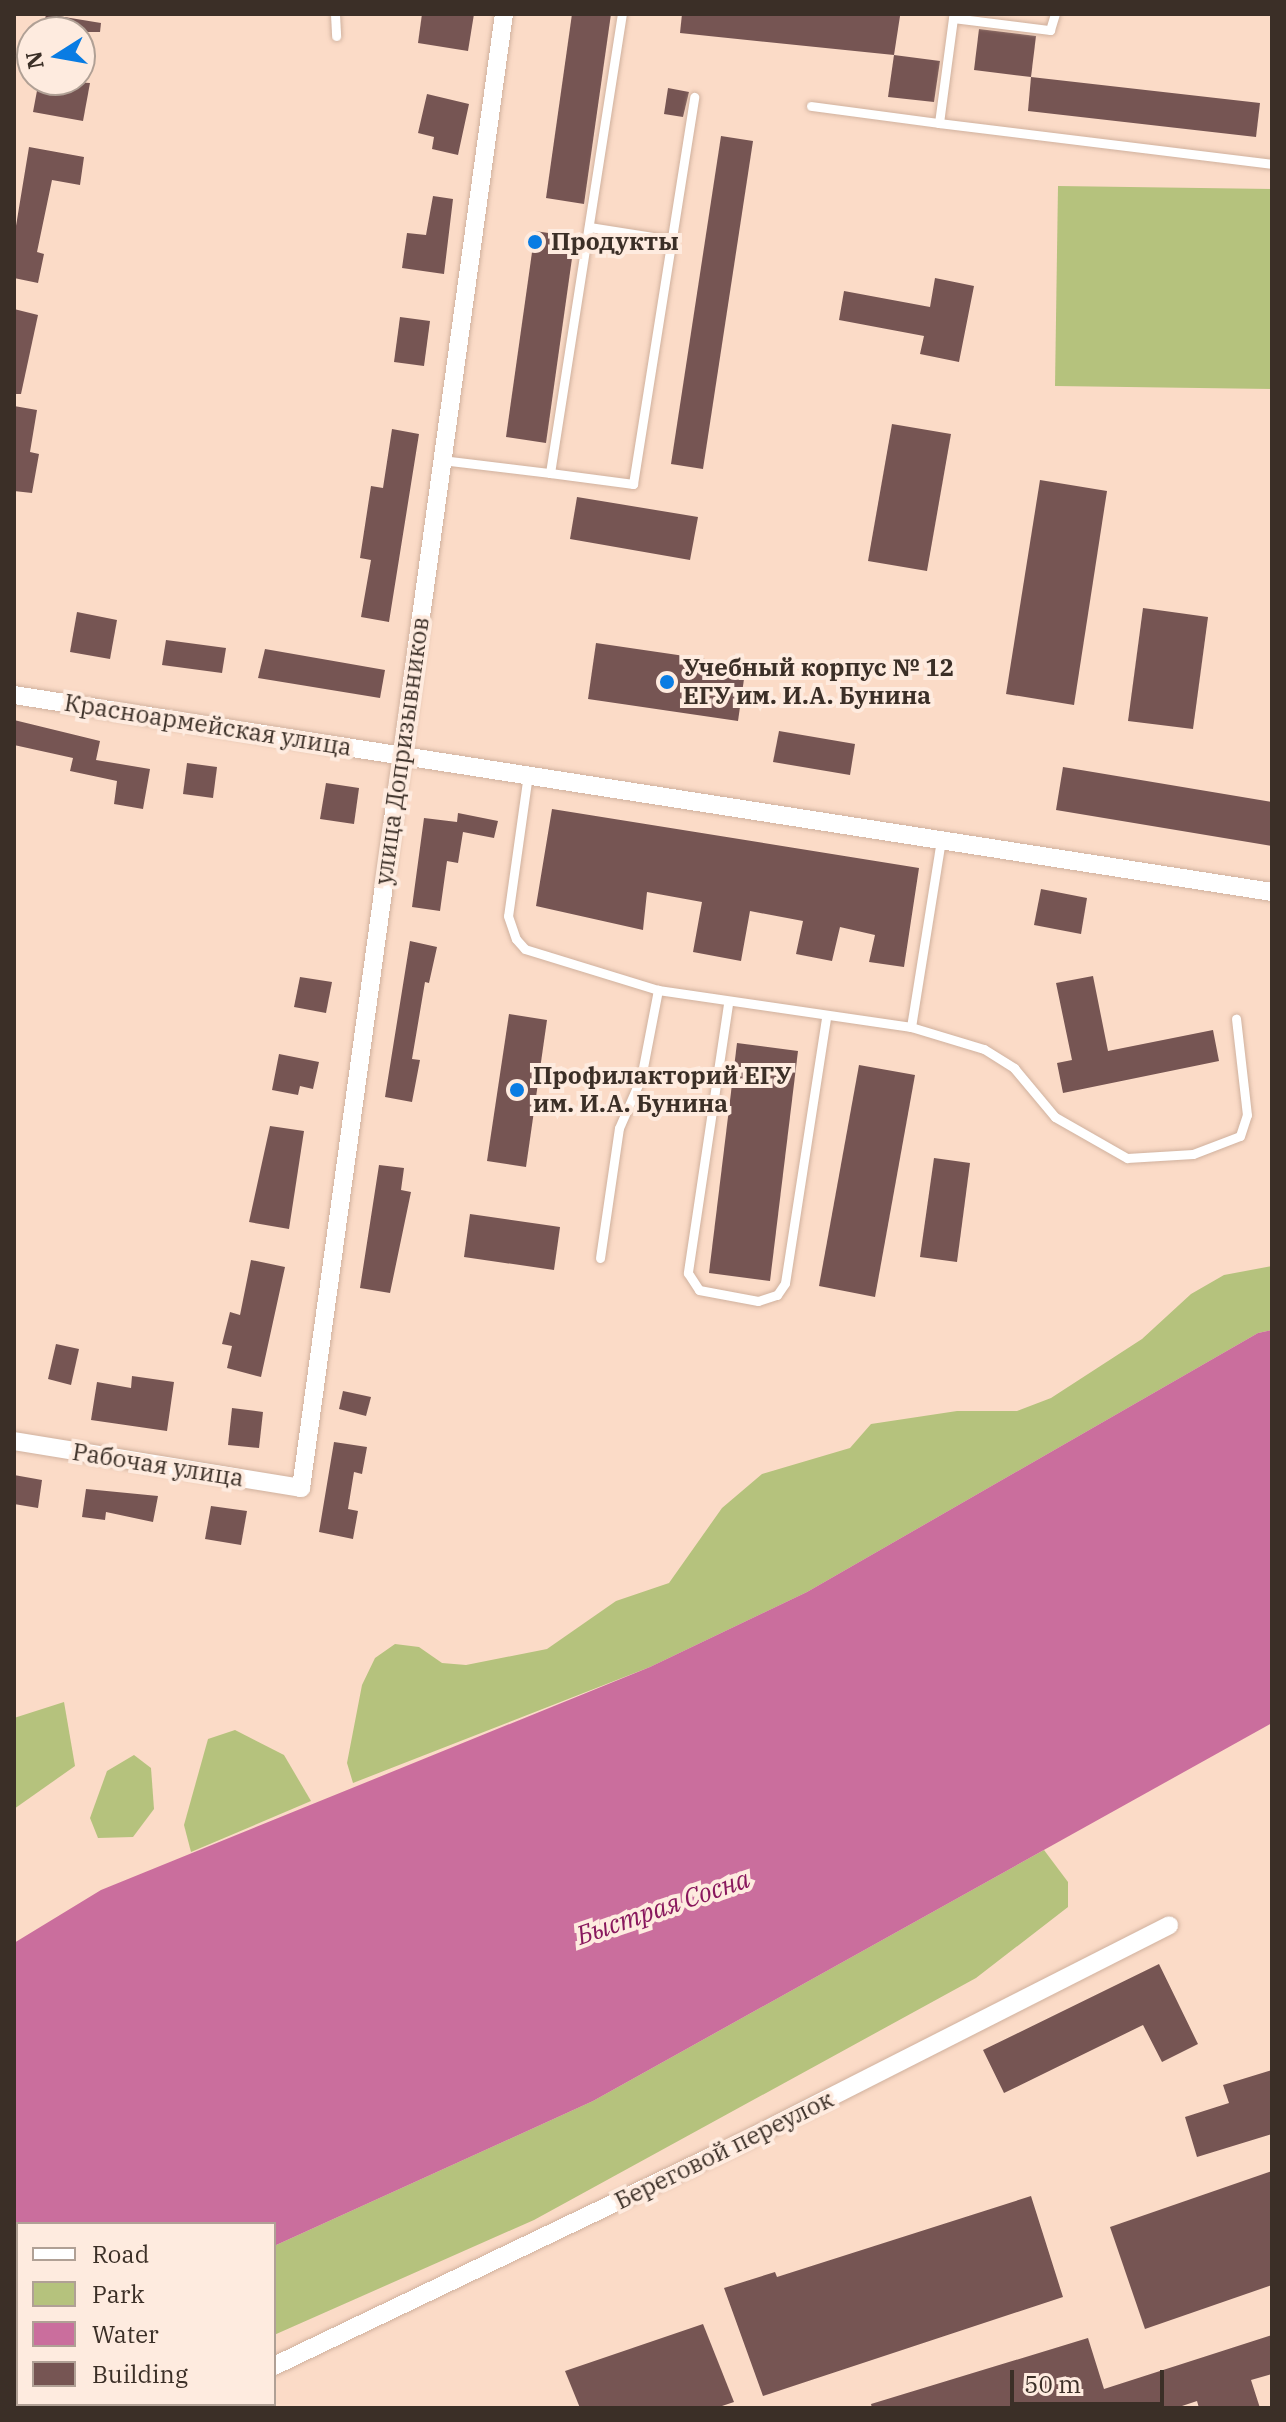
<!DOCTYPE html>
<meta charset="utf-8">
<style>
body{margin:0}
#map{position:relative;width:1286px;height:2422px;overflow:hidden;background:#fbdbc7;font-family:"IBM Plex Serif",serif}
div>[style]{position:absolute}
.green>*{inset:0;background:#b5c27d}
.water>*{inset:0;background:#ca6e9d}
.building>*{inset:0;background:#765553}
.roads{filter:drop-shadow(0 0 2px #d0b19e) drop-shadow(0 0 2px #d0b19e)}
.lane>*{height:9px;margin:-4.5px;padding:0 4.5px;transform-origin:4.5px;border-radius:4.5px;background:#fff}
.street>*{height:18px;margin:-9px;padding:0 9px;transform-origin:9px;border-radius:9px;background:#fff}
.dots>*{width:22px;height:22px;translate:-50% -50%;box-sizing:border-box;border:4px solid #feebdf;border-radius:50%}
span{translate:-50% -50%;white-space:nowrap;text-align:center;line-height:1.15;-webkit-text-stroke:8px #feebdf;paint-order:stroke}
.poi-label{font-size:24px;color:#3b2f27;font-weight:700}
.left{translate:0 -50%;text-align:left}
.street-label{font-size:24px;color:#3b2f27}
.water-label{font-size:26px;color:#89185d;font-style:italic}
.frame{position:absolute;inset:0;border:16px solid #3b2f27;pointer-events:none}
.legend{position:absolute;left:16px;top:2222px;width:260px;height:184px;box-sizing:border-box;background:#feebdf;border:2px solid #b0a095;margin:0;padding:10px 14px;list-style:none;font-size:24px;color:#3b2f27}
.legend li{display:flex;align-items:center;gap:16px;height:40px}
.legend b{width:40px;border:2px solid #b0a095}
.north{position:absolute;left:16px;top:16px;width:80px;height:80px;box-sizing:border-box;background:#feebdf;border:2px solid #b0a095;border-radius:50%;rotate:259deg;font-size:22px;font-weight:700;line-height:32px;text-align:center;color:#3b2f27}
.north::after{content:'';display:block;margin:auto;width:28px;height:36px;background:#097ce3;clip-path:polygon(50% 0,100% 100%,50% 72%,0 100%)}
.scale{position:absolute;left:1010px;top:2370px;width:154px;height:36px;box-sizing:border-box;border:4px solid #3b2f27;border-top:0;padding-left:10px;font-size:24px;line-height:28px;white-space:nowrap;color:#3b2f27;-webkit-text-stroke:6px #feebdf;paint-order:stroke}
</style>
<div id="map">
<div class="green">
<i style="clip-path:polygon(1058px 186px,1272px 189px,1272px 389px,1055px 386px)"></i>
<i style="clip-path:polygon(1272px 1266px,1272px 1330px,1258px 1333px,807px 1592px,650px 1667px,353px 1783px,347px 1763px,362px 1685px,375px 1658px,395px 1644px,419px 1647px,442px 1663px,466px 1665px,547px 1649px,616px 1601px,669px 1583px,722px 1508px,762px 1474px,850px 1448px,871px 1424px,957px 1411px,1017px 1411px,1051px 1398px,1142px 1339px,1191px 1294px,1224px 1275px)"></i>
<i style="clip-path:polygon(64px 1702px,75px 1766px,14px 1809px,14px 1718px)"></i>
<i style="clip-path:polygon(235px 1730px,284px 1755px,311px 1801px,191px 1852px,184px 1825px,208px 1739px)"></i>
<i style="clip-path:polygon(134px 1755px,151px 1768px,154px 1809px,133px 1837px,98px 1838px,90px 1818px,107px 1771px)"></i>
<i style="clip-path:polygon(1044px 1850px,1068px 1882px,1068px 1907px,976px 1978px,534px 2220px,274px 2335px,274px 2246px,593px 2101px)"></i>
</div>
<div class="water">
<i style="clip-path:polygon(1272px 1330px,1272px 1723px,593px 2101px,274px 2246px,274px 2224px,18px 2224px,14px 2363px,14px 1943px,101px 1890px,650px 1667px,807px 1592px,1258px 1333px)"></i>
</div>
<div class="building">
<i style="clip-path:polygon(46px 14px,101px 23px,100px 32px,43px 32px)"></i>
<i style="clip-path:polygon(422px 14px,474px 14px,468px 51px,418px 43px)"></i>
<i style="clip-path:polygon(572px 14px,611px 14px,584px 204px,546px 198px)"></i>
<i style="clip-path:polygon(682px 14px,883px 14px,900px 16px,894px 55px,680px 33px)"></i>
<i style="clip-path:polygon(979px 29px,1036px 36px,1031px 77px,974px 70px)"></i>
<i style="clip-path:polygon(894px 55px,940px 61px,934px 102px,888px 97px)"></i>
<i style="clip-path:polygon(1031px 77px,1260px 103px,1256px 137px,1028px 111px)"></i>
<i style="clip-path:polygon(39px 80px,90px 83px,83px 121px,33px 112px)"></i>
<i style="clip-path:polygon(668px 88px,689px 92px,683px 117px,664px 114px)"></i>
<i style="clip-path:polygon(427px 94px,469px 104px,458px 155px,432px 149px,434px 137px,418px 133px)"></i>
<i style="clip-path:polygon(721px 136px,753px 141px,703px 469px,671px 464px)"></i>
<i style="clip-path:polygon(29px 147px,84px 157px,80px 185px,52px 180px,37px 252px,44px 254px,38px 283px,14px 278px,14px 238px)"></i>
<i style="clip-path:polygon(433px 196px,453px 199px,444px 274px,402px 268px,407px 233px,426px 235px)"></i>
<i style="clip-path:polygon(535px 231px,575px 237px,546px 443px,506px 437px)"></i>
<i style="clip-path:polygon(935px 278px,974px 286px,959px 362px,920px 354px,924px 336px,839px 320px,844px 291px,930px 307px)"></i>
<i style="clip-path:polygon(14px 309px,38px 315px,21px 394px,14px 394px)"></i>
<i style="clip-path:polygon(400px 317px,430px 321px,424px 366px,394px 362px)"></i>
<i style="clip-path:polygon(14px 406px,37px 410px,30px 452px,39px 454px,32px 493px,14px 491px)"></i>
<i style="clip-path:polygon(892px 424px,951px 434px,927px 571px,868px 561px)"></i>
<i style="clip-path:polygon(392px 429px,419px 434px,389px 622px,361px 617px,371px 560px,360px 558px,371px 486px,383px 488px)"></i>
<i style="clip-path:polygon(1040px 480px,1107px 491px,1074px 705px,1006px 694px)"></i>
<i style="clip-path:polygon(577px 497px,698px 517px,690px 560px,570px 539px)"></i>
<i style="clip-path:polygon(1143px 608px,1208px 617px,1193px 729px,1128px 721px)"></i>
<i style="clip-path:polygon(77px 612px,117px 620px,110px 659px,70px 652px)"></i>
<i style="clip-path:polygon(166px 640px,226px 648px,222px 673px,162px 665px)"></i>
<i style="clip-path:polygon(596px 643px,746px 665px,738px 721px,588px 699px)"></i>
<i style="clip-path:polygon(265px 649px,385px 670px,380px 698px,258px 678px)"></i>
<i style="clip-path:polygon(14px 720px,100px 741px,96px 760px,150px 769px,143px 809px,114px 804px,117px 781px,70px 771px,73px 758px,14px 745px)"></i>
<i style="clip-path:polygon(779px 731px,855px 744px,850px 775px,773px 762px)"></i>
<i style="clip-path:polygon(187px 763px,217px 767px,213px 798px,183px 794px)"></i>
<i style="clip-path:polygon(1063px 767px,1272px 802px,1272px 846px,1056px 810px)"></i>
<i style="clip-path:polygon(326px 783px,359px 788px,354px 824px,320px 819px)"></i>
<i style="clip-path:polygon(552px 809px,919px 868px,904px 967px,869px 962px,875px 935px,840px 927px,832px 961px,796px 954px,803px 921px,750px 911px,741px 961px,693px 952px,702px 902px,647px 892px,643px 930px,536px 906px)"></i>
<i style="clip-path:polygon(458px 813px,498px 821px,494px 838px,463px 832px,458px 863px,447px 861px,440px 911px,412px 907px,424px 818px,457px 822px)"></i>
<i style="clip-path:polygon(1041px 889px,1087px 898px,1081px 934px,1034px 925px)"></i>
<i style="clip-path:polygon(410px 941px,437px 947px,429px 983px,425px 982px,412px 1059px,420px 1060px,412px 1102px,385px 1097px)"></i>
<i style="clip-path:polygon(1093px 976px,1108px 1051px,1213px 1030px,1219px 1061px,1063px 1093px,1057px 1063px,1072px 1060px,1056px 983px)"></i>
<i style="clip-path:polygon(300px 977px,332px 982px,326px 1013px,294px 1007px)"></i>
<i style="clip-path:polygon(509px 1014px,547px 1020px,526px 1167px,487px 1161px)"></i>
<i style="clip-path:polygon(737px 1043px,798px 1051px,770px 1281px,709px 1273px)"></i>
<i style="clip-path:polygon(279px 1054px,319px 1062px,313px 1089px,300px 1086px,298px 1095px,272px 1090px)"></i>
<i style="clip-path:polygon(859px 1065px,915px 1075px,875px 1297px,819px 1286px)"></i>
<i style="clip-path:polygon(270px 1126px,304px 1131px,289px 1229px,249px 1222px)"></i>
<i style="clip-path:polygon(934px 1158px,970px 1163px,957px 1262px,920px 1257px)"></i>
<i style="clip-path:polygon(379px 1165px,404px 1168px,401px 1190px,411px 1192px,390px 1293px,360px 1288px)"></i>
<i style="clip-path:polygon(470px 1214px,560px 1227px,554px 1270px,464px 1257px)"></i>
<i style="clip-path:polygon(251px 1260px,285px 1267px,261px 1377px,227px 1368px,232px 1346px,222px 1344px,230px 1312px,240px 1315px)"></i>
<i style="clip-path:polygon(56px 1344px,79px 1349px,71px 1385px,48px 1379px)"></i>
<i style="clip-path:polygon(132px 1376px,174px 1382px,167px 1431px,91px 1420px,97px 1382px,131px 1388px)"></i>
<i style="clip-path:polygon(343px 1391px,371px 1397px,366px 1416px,339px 1409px)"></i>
<i style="clip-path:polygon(232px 1408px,263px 1412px,259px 1448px,228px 1445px)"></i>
<i style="clip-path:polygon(334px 1442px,367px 1447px,362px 1474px,354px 1472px,348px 1509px,358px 1511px,353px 1539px,319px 1532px)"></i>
<i style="clip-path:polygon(14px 1475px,42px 1480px,38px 1508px,14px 1504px)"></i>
<i style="clip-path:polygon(86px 1489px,158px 1496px,153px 1522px,106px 1512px,105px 1520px,82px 1517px)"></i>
<i style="clip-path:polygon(211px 1506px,247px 1511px,241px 1545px,205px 1539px)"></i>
<i style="clip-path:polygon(1159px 1964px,1198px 2044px,1162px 2062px,1143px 2025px,1004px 2093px,983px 2050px)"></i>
<i style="clip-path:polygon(1272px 2070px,1272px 2134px,1197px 2157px,1185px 2117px,1229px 2103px,1223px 2085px)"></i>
<i style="clip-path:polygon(1272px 2171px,1272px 2285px,1145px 2329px,1110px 2227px)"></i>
<i style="clip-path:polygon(1031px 2196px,1063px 2297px,763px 2396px,724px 2288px,775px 2272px,777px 2277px)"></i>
<i style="clip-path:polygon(703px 2324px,734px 2402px,716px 2408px,580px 2408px,565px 2371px)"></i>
<i style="clip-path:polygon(1272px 2335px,1272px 2374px,1251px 2380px,1260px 2408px,1199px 2408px,1197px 2401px,1176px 2408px,872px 2408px,871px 2404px,1088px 2338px,1104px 2389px)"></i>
</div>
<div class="roads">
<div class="lane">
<i style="left:335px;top:14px;width:22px;rotate:87deg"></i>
<i style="left:811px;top:106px;width:129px;rotate:7.6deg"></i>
<i style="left:939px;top:123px;width:106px;rotate:-82.4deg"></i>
<i style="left:953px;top:18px;width:98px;rotate:7.1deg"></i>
<i style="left:1050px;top:30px;width:17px;rotate:-73deg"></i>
<i style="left:939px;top:123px;width:336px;rotate:7deg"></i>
<i style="left:589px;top:227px;width:84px;rotate:8.9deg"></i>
<i style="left:442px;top:460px;width:109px;rotate:6.9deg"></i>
<i style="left:550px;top:473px;width:465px;rotate:-81.1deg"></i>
<i style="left:550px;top:473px;width:84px;rotate:7.5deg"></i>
<i style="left:633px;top:484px;width:392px;rotate:-81deg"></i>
<i style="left:528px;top:774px;width:143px;rotate:98deg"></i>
<i style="left:508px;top:916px;width:24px;rotate:71deg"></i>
<i style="left:516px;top:939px;width:13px;rotate:48deg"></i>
<i style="left:525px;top:949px;width:139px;rotate:17.1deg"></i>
<i style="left:658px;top:990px;width:256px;rotate:8.3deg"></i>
<i style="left:911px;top:1027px;width:76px;rotate:16.8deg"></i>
<i style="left:984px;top:1049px;width:36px;rotate:32deg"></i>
<i style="left:1014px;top:1068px;width:64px;rotate:50.1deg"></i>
<i style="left:1055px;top:1117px;width:83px;rotate:29.7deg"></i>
<i style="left:1127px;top:1158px;width:66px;rotate:-3.5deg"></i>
<i style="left:1193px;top:1154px;width:50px;rotate:-21deg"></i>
<i style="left:1240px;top:1136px;width:22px;rotate:-72deg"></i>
<i style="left:1247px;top:1115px;width:97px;rotate:-96.5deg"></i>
<i style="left:728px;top:1004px;width:272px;rotate:98.5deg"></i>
<i style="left:688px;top:1273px;width:20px;rotate:57deg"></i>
<i style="left:699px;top:1290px;width:60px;rotate:10.6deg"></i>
<i style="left:758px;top:1301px;width:20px;rotate:-18deg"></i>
<i style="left:777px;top:1295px;width:14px;rotate:-56deg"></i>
<i style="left:785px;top:1283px;width:268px;rotate:-81.2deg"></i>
<i style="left:911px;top:1027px;width:189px;rotate:-80.9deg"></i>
<i style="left:600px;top:1258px;width:131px;rotate:-81.7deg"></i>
<i style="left:619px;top:1128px;width:55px;rotate:-66.3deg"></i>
<i style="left:641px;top:1078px;width:90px;rotate:-79.1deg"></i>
</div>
<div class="street">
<i style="left:14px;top:695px;width:1273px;rotate:8.9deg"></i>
<i style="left:14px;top:1441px;width:291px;rotate:9.3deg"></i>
<i style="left:301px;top:1488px;width:1488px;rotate:-82.16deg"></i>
<i style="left:274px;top:2366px;width:528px;rotate:-25.59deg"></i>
<i style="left:750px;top:2138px;width:470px;rotate:-26.9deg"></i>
<i style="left:178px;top:2408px;width:10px;rotate:-24deg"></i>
</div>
</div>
<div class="dots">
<i style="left:535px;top:242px;background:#097ce3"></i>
<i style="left:667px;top:682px;background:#097ce3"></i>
<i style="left:517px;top:1090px;background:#097ce3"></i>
</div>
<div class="poi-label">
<span class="left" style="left:551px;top:242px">Продукты</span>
<span class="left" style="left:683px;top:682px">Учебный корпус № 12<br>ЕГУ им. И.А. Бунина</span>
<span class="left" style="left:533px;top:1090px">Профилакторий ЕГУ<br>им. И.А. Бунина</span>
</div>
<div class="street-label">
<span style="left:208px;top:725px;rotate:9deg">Красноармейская улица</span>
<span style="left:402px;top:751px;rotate:-82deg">улица Допризывников</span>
<span style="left:158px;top:1465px;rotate:9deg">Рабочая улица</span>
<span style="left:724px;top:2150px;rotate:-26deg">Береговой переулок</span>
</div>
<div class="water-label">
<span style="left:663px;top:1907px;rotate:-19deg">Быстрая Сосна</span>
</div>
<div class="frame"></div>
<ul class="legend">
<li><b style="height:10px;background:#fff"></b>Road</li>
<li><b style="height:22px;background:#b5c27d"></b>Park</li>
<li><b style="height:22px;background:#ca6e9d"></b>Water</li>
<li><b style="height:22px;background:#765553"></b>Building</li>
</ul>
<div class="north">N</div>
<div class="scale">50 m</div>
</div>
